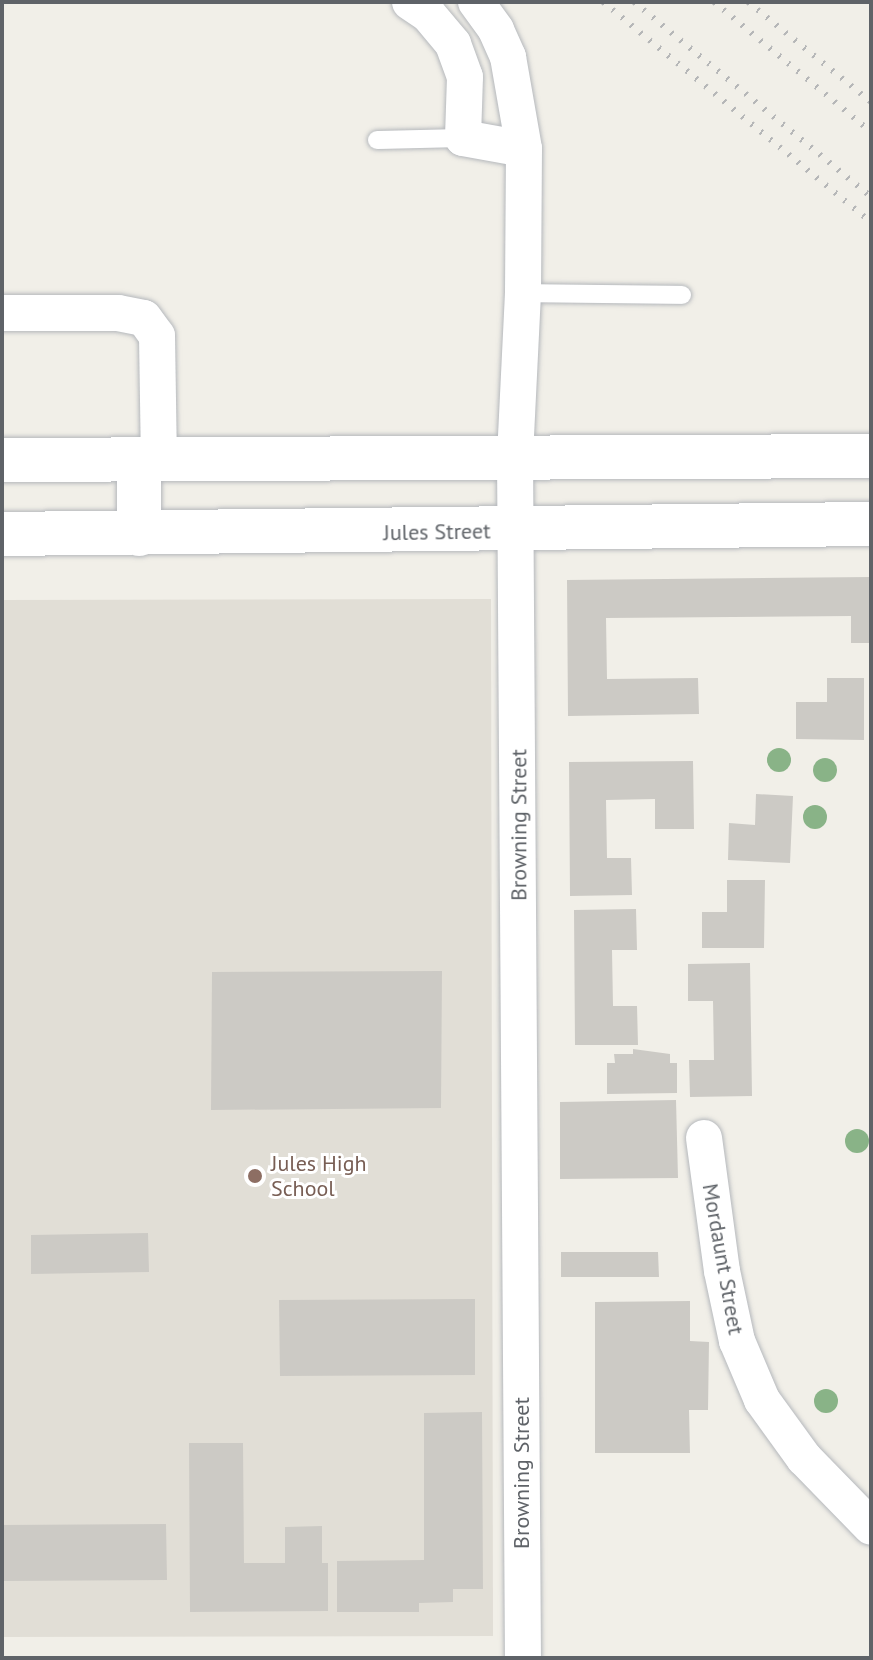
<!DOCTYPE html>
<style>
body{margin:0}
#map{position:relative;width:873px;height:1660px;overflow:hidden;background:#f1efe8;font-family:"PT Sans",sans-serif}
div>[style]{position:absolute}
.education>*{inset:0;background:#e1ded6}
.building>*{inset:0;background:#cccac5}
.roads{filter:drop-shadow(0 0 2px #b5b8bc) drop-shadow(0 0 2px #b5b8bc)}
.service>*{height:18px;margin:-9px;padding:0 9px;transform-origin:9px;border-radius:9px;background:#fff}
.minor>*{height:36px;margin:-18px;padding:0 18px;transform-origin:18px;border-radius:18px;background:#fff}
.secondary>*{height:44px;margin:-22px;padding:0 22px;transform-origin:22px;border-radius:22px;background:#fff}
.rail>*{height:6px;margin-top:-3px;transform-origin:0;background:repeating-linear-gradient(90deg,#b6b7b8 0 2px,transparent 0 12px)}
.trees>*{width:24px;height:24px;margin:-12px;border-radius:50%;background:#89b387}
.dots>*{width:22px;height:22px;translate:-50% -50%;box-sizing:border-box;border:4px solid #fff;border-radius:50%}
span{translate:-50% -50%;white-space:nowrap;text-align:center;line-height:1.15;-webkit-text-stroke:6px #fff;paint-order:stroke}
.street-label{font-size:22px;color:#5f6368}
.education-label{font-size:22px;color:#785e54}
.left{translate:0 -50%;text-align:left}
.frame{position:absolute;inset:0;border:4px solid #5f6368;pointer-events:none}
</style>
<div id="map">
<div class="education">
<i style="clip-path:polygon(491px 599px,493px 1636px,2px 1637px,2px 600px)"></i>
</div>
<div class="building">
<i style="clip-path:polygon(871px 577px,871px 643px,851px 643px,851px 616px,606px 618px,607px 679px,698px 678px,699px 714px,568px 716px,567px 580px)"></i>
<i style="clip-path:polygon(827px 678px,864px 678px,864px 740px,796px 739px,796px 702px,827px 702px)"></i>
<i style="clip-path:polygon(693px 761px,694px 829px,655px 829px,655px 799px,606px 800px,607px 858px,631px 858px,632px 895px,570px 896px,569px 762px)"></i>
<i style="clip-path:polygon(756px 794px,793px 796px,790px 863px,728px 860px,729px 823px,755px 825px)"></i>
<i style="clip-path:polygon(727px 880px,765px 880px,764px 948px,702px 948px,702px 912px,727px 912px)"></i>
<i style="clip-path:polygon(636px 909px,637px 950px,612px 950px,613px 1006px,637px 1006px,638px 1045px,575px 1045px,574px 910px)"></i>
<i style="clip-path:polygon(750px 963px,752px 1096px,690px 1097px,689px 1060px,714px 1060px,713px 1001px,688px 1001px,688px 964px)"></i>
<i style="clip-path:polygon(442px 971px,441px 1108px,211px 1110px,212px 972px)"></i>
<i style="clip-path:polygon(633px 1049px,670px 1054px,670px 1063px,677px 1063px,677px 1093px,607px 1094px,607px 1063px,615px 1063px,614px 1054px,633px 1054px)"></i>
<i style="clip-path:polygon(676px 1100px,678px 1178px,560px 1179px,560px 1102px)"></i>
<i style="clip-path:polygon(148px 1233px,149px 1272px,31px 1274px,31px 1235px)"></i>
<i style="clip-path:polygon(561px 1252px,658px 1252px,659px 1277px,561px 1277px)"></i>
<i style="clip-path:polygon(475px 1299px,475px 1375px,280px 1376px,279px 1300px)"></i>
<i style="clip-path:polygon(690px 1301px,690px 1341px,709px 1342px,708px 1410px,689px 1410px,690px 1453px,595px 1453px,595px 1302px)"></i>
<i style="clip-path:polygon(482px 1412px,483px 1589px,453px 1589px,453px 1602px,419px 1603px,419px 1612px,337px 1612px,337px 1561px,424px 1560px,424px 1413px)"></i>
<i style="clip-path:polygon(189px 1443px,243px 1443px,244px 1563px,285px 1563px,285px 1527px,322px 1526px,322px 1563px,328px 1563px,328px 1611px,190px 1612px)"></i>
<i style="clip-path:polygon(166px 1524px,167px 1580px,2px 1581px,2px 1525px)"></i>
</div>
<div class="roads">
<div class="service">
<i style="left:377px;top:140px;width:86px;rotate:-1.3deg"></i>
<i style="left:523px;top:293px;width:159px;rotate:0.7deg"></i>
</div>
<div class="minor">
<i style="left:410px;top:2px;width:22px;rotate:34deg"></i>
<i style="left:428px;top:14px;width:39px;rotate:50deg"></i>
<i style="left:453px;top:44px;width:35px;rotate:70deg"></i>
<i style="left:465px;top:77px;width:61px;rotate:91.9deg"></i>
<i style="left:463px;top:138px;width:62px;rotate:10.2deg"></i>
<i style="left:476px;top:2px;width:34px;rotate:54deg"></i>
<i style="left:496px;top:30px;width:30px;rotate:66deg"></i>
<i style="left:508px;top:57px;width:93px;rotate:80.1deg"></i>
<i style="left:524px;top:149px;width:144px;rotate:90.4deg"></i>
<i style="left:523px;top:293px;width:162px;rotate:92.8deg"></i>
<i style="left:515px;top:455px;width:1203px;rotate:89.62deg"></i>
<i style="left:2px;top:313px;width:116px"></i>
<i style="left:118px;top:313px;width:26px;rotate:11deg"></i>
<i style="left:144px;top:318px;width:22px;rotate:54deg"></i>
<i style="left:157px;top:336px;width:122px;rotate:89.1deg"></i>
<i style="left:704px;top:1138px;width:134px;rotate:82.3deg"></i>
<i style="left:722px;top:1271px;width:72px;rotate:77.9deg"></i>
<i style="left:737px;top:1341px;width:64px;rotate:67deg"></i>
<i style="left:762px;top:1400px;width:72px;rotate:54.1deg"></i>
<i style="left:804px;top:1458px;width:96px;rotate:45.8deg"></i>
</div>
<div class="secondary">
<i style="left:2px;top:460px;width:869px;rotate:-0.26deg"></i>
<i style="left:139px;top:460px;width:74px;rotate:90deg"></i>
<i style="left:2px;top:534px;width:869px;rotate:-0.66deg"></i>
</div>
</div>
<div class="rail">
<i style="left:603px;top:2px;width:347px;rotate:39.4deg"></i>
<i style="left:634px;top:2px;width:307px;rotate:39.4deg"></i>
<i style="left:714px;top:2px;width:204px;rotate:39.6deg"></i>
<i style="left:748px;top:2px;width:159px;rotate:39.1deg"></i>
</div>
<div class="trees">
<i style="left:779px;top:760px"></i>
<i style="left:825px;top:770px"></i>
<i style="left:815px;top:817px"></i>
<i style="left:857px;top:1141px"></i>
<i style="left:826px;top:1401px"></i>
</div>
<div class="dots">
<i style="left:255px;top:1176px;background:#8d6e63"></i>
</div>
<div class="street-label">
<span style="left:437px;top:532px;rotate:-1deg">Jules Street</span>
<span style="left:519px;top:825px;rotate:-90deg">Browning Street</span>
<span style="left:723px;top:1259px;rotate:80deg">Mordaunt Street</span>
<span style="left:522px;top:1473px;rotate:-90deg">Browning Street</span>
</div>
<div class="education-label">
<span class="left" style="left:271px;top:1176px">Jules High<br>School</span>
</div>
<div class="frame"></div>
</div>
